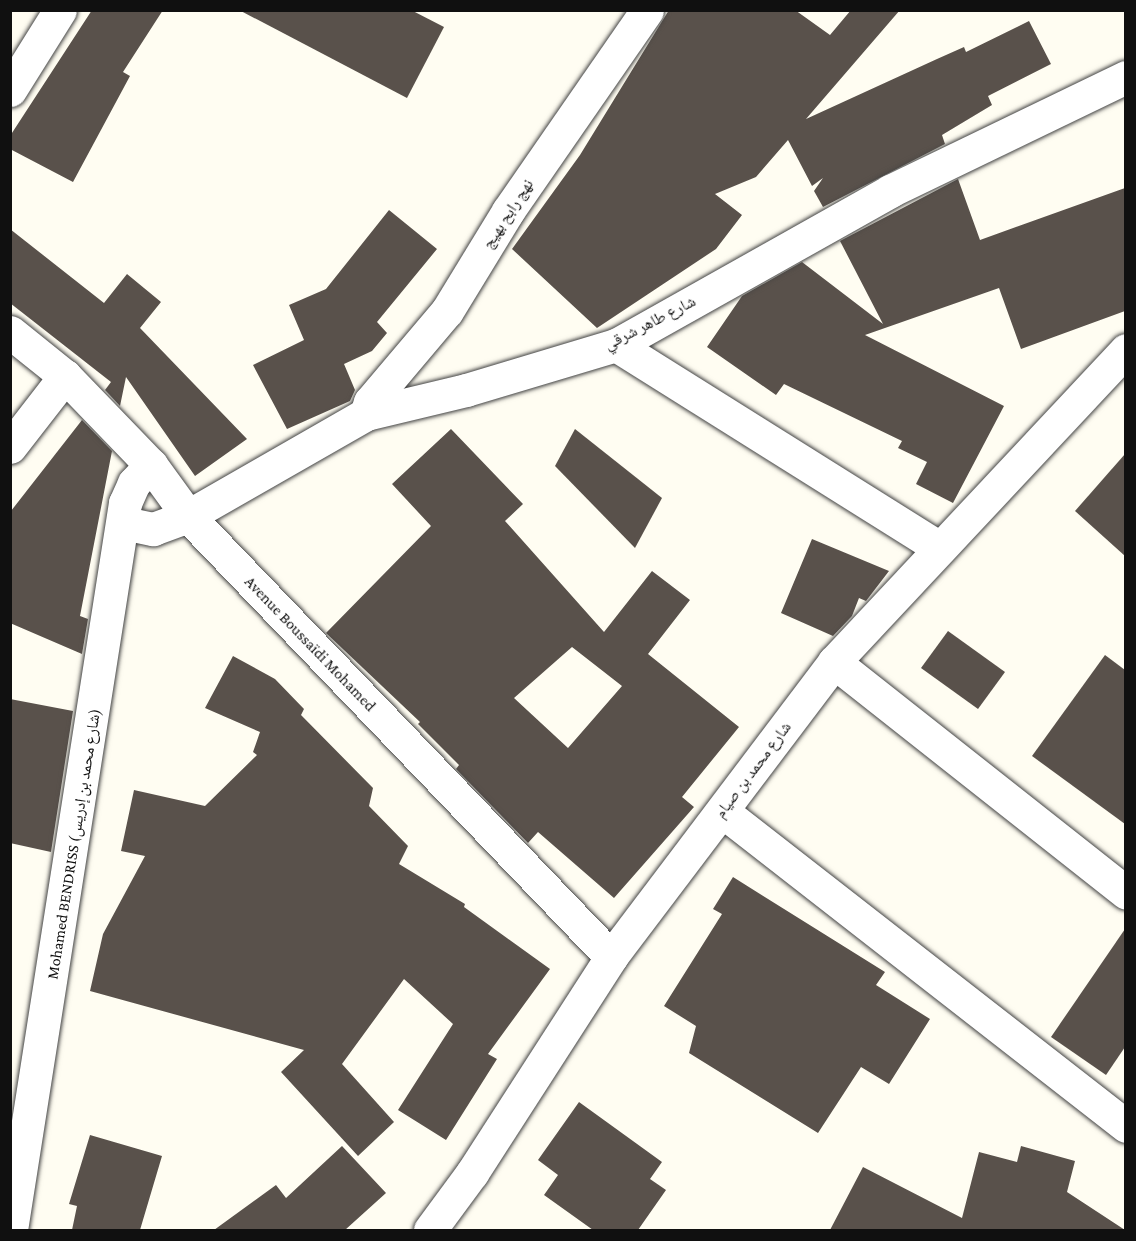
<!DOCTYPE html>
<meta charset="utf-8">
<style>
body{margin:0}
#map{position:relative;width:1136px;height:1241px;overflow:hidden;background:#fffdf2;font-family:"Crimson Pro","Noto Naskh Arabic",serif}
div>[style]{position:absolute}
.building>*{inset:0;background:#59514b}
.roads{filter:drop-shadow(0 0 2px #434343) drop-shadow(0 0 2px #434343)}
.minor>*{height:33px;margin:-16.5px;padding:0 16.5px;transform-origin:16.5px;border-radius:16.5px;background:#fff}
span{translate:-50% -50%;white-space:nowrap;text-align:center;line-height:1.15;-webkit-text-stroke:6px #fff;paint-order:stroke}
.street-label{font-size:16px;color:#101010}
.frame{position:absolute;inset:0;border:12px solid #101010;pointer-events:none}
</style>
<div id="map">
<div class="building">
<i style="clip-path:polygon(92px 10px,163px 10px,123px 72px,130px 76px,73px 182px,10px 149px,10px 136px)"></i>
<i style="clip-path:polygon(239px 10px,411px 10px,444px 27px,407px 98px)"></i>
<i style="clip-path:polygon(669px 10px,795px 10px,830px 35px,851px 10px,900px 10px,806px 119px,937px 59px,964px 47px,966px 52px,1029px 21px,1051px 64px,988px 96px,992px 105px,942px 135px,945px 144px,823px 207px,814px 191px,823px 178px,812px 186px,788px 140px,756px 177px,715px 194px,742px 215px,716px 249px,597px 328px,512px 249px,580px 155px)"></i>
<i style="clip-path:polygon(958px 179px,980px 240px,1125px 188px,1125px 311px,1021px 349px,999px 288px,865px 335px,1004px 406px,953px 503px,916px 484px,927px 462px,898px 448px,902px 441px,784px 384px,776px 395px,707px 347px,742px 296px,802px 262px,883px 324px,840px 241px)"></i>
<i style="clip-path:polygon(389px 210px,437px 249px,377px 322px,387px 333px,372px 351px,344px 364px,355px 390px,350px 401px,287px 429px,253px 365px,304px 340px,289px 305px,326px 289px)"></i>
<i style="clip-path:polygon(10px 229px,104px 303px,127px 274px,161px 302px,140px 328px,247px 439px,195px 476px,126px 377px,120px 406px,105px 390px,111px 382px,10px 303px)"></i>
<i style="clip-path:polygon(82px 420px,112px 451px,80px 616px,88px 619px,82px 654px,10px 623px,11px 511px)"></i>
<i style="clip-path:polygon(evenodd,451px 429px,523px 504px,505px 521px,604px 632px,652px 571px,690px 600px,648px 654px,739px 727px,682px 797px,694px 807px,614px 898px,538px 832px,528px 843px,456px 769px,459px 765px,418px 724px,420px 722px,326px 633px,431px 526px,392px 484px,451px 429px,572px 647px,622px 686px,568px 748px,514px 698px,572px 647px)"></i>
<i style="clip-path:polygon(575px 429px,662px 498px,635px 548px,555px 466px)"></i>
<i style="clip-path:polygon(1125px 454px,1125px 556px,1075px 511px)"></i>
<i style="clip-path:polygon(812px 539px,889px 571px,866px 601px,859px 598px,852px 616px,833px 636px,781px 613px)"></i>
<i style="clip-path:polygon(948px 631px,1005px 672px,978px 709px,921px 668px)"></i>
<i style="clip-path:polygon(1105px 655px,1125px 670px,1125px 824px,1032px 756px)"></i>
<i style="clip-path:polygon(233px 656px,275px 679px,304px 709px,301px 715px,373px 788px,369px 806px,408px 846px,399px 864px,465px 904px,464px 907px,550px 969px,488px 1054px,497px 1059px,446px 1140px,398px 1110px,453px 1024px,404px 979px,342px 1064px,394px 1122px,358px 1156px,281px 1072px,304px 1050px,90px 991px,103px 934px,145px 856px,121px 851px,134px 790px,205px 806px,257px 755px,253px 752px,260px 732px,205px 708px)"></i>
<i style="clip-path:polygon(10px 699px,73px 711px,51px 852px,10px 843px)"></i>
<i style="clip-path:polygon(733px 877px,885px 972px,876px 985px,930px 1019px,889px 1084px,861px 1067px,818px 1133px,689px 1053px,696px 1026px,664px 1006px,722px 914px,713px 909px)"></i>
<i style="clip-path:polygon(1125px 929px,1125px 1047px,1106px 1075px,1051px 1037px)"></i>
<i style="clip-path:polygon(579px 1102px,662px 1162px,650px 1179px,666px 1190px,638px 1230px,593px 1230px,544px 1195px,558px 1175px,538px 1160px)"></i>
<i style="clip-path:polygon(90px 1135px,162px 1156px,140px 1230px,72px 1230px,77px 1206px,69px 1204px)"></i>
<i style="clip-path:polygon(342px 1146px,386px 1193px,345px 1230px,214px 1230px,276px 1185px,286px 1198px)"></i>
<i style="clip-path:polygon(1021px 1146px,1075px 1161px,1067px 1192px,1125px 1230px,830px 1230px,863px 1167px,962px 1218px,979px 1152px,1017px 1162px)"></i>
</div>
<div class="roads">
<div class="minor">
<i style="left:10px;top:90px;width:94px;rotate:-58deg"></i>
<i style="left:10px;top:332px;width:70px;rotate:38.7deg"></i>
<i style="left:65px;top:376px;width:124px;rotate:46deg"></i>
<i style="left:151px;top:465px;width:63px;rotate:54deg"></i>
<i style="left:188px;top:516px;width:611px;rotate:46.19deg"></i>
<i style="left:616px;top:345px;width:382px;rotate:32.1deg"></i>
<i style="left:366px;top:414px;width:13px;rotate:-72deg"></i>
<i style="left:370px;top:402px;width:119px;rotate:-49.8deg"></i>
<i style="left:447px;top:311px;width:117px;rotate:-58.6deg"></i>
<i style="left:508px;top:211px;width:244px;rotate:-55.3deg"></i>
<i style="left:10px;top:447px;width:90px;rotate:-52.2deg"></i>
<i style="left:124px;top:523px;width:30px;rotate:12deg"></i>
<i style="left:153px;top:529px;width:37px;rotate:-20deg"></i>
<i style="left:188px;top:516px;width:205px;rotate:-29.8deg"></i>
<i style="left:366px;top:414px;width:103px;rotate:-13.5deg"></i>
<i style="left:466px;top:390px;width:157px;rotate:-16.7deg"></i>
<i style="left:616px;top:345px;width:314px;rotate:-29.3deg"></i>
<i style="left:890px;top:191px;width:262px;rotate:-25.8deg"></i>
<i style="left:834px;top:662px;width:372px;rotate:38.3deg"></i>
<i style="left:722px;top:811px;width:512px;rotate:37.94deg"></i>
<i style="left:11px;top:1230px;width:736px;rotate:-81.09deg"></i>
<i style="left:125px;top:503px;width:22px;rotate:-66deg"></i>
<i style="left:134px;top:483px;width:25px;rotate:-47deg"></i>
<i style="left:430px;top:1230px;width:71px;rotate:-53.6deg"></i>
<i style="left:472px;top:1173px;width:257px;rotate:-57.2deg"></i>
<i style="left:611px;top:957px;width:370px;rotate:-52.9deg"></i>
<i style="left:834px;top:662px;width:427px;rotate:-46.9deg"></i>
</div>
</div>
<div class="street-label">
<span style="left:508px;top:214px;rotate:-57deg">نهج رابح بهيج</span>
<span style="left:650px;top:323px;rotate:-27deg">شارع طاهر شرقي</span>
<span style="left:310px;top:644px;rotate:46deg">Avenue Boussaïdi Mohamed</span>
<span style="left:753px;top:770px;rotate:-53deg">شارع محمد بن صيام</span>
<span style="left:74px;top:844px;rotate:-81deg">Mohamed BENDRISS (شارع محمد بن إدريس)</span>
</div>
<div class="frame"></div>
</div>
